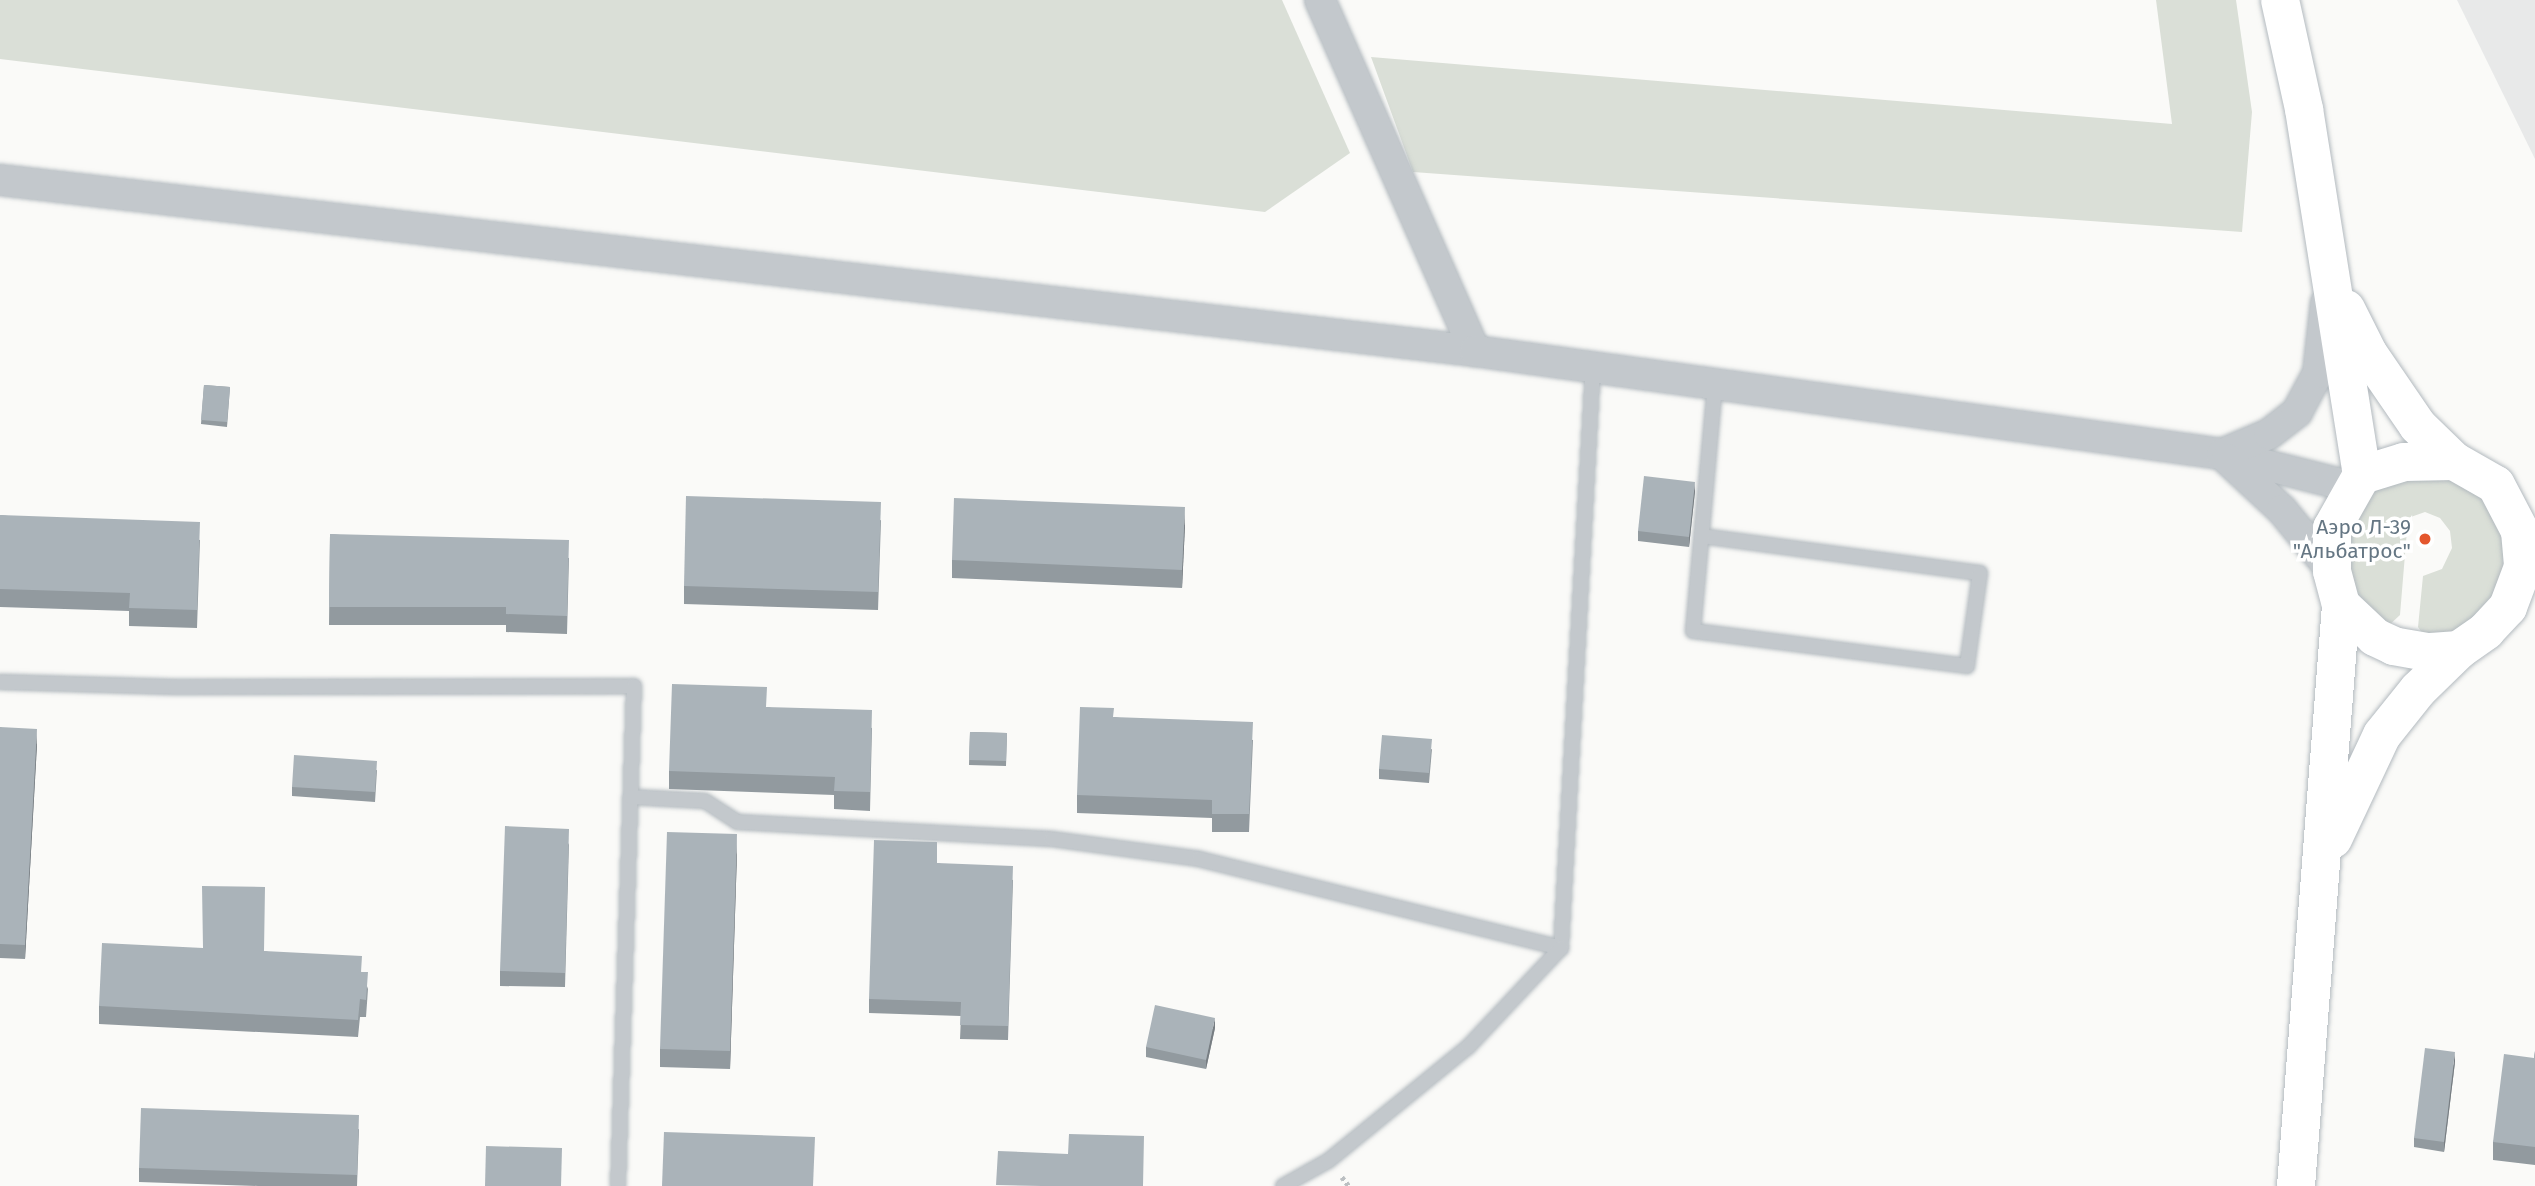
<!DOCTYPE html>
<meta charset="utf-8">
<style>
body{margin:0}
#map{position:relative;width:2535px;height:1186px;overflow:hidden;background:#fafaf8;font-family:"Fira Sans",sans-serif}
div>[style]{position:absolute}
.built>*{inset:0;background:#e8e9e9}
.green>*{inset:0;background:#dadfd7}
.path>*{height:4.5px;margin-top:-2.25px;transform-origin:0;background:repeating-linear-gradient(90deg,#bbbfc2 0 3.5px,transparent 0 7px)}
.roads{filter:drop-shadow(0 0 2px #b3babf) drop-shadow(0 0 2px #b3babf)}
.service>*{height:14px;margin:-7px;padding:0 7px;transform-origin:7px;border-radius:7px;background:#c3c8cc}
.minor>*{height:30px;margin:-15px;padding:0 15px;transform-origin:15px;border-radius:15px;background:#c3c8cc}
.secondary>*{height:38px;margin:-19px;padding:0 19px;transform-origin:19px;border-radius:19px;background:#fff}
.wall>*{inset:0;background:#929a9f}
.shaded-wall>*{inset:0;background:#777d82}
.building>*{inset:0;background:#aab3b9}
.dots>*{width:19px;height:19px;translate:-50% -50%;box-sizing:border-box;border:4px solid #fff;border-radius:50%}
span{translate:-50% -50%;white-space:nowrap;text-align:center;line-height:1.15;-webkit-text-stroke:7px #fff;paint-order:stroke}
.poi-label{font-size:21px;color:#657683}
.right{translate:-100% -50%;text-align:right}
</style>
<div id="map">
<div class="built">
<i style="clip-path:polygon(2457px 0,2535px 0,2535px 159px)"></i>
</div>
<div class="green">
<i style="clip-path:polygon(0 0,1282px 0,1350px 153px,1265px 212px,0 59px)"></i>
<i style="clip-path:polygon(2156px 0,2236px 0,2252px 112px,2242px 232px,1413px 172px,1371px 57px,2172px 124px)"></i>
<i style="clip-path:polygon(2445px 472px,2487px 502px,2508px 549px,2504px 579px,2470px 628px,2427px 640px,2418px 627px,2423px 576px,2442px 569px,2452px 548px,2450px 531px,2440px 518px,2425px 512px,2408px 518px,2400px 615px,2386px 628px,2349px 591px,2344px 538px,2371px 491px,2391px 478px)"></i>
</div>
<div class="path">
<i style="left:1342px;top:1177px;width:11px;rotate:52deg"></i>
</div>
<div class="roads">
<div class="service">
<i style="left:1702px;top:536px;width:280px;rotate:7.6deg"></i>
<i style="left:1980px;top:573px;width:94px;rotate:98deg"></i>
<i style="left:1967px;top:666px;width:276px;rotate:-172.7deg"></i>
<i style="left:1693px;top:631px;width:248px;rotate:-84.9deg"></i>
<i style="left:0;top:682px;width:175px;rotate:1.6deg"></i>
<i style="left:175px;top:687px;width:459px;rotate:-0.1deg"></i>
<i style="left:634px;top:686px;width:500px;rotate:91.83deg"></i>
<i style="left:631px;top:797px;width:74px;rotate:3.1deg"></i>
<i style="left:705px;top:801px;width:38px;rotate:33deg"></i>
<i style="left:737px;top:822px;width:315px;rotate:3.1deg"></i>
<i style="left:1052px;top:839px;width:148px;rotate:7.7deg"></i>
<i style="left:1199px;top:859px;width:373px;rotate:13.8deg"></i>
<i style="left:1561px;top:948px;width:582px;rotate:-86.85deg"></i>
<i style="left:1283px;top:1186px;width:51px;rotate:-29.1deg"></i>
<i style="left:1328px;top:1161px;width:181px;rotate:-39.2deg"></i>
<i style="left:1468px;top:1047px;width:136px;rotate:-46.8deg"></i>
</div>
<div class="minor">
<i style="left:1320px;top:0;width:384px;rotate:66.2deg"></i>
<i style="left:0;top:180px;width:1485px;rotate:6.61deg"></i>
<i style="left:1475px;top:351px;width:754px;rotate:7.85deg"></i>
<i style="left:2222px;top:454px;width:134px;rotate:14.2deg"></i>
<i style="left:2222px;top:454px;width:51px;rotate:-23.1deg"></i>
<i style="left:2269px;top:434px;width:36px;rotate:-38deg"></i>
<i style="left:2297px;top:412px;width:44px;rotate:-61.7deg"></i>
<i style="left:2318px;top:373px;width:71px;rotate:-83.6deg"></i>
<i style="left:2227px;top:459px;width:75px;rotate:42.8deg"></i>
<i style="left:2282px;top:510px;width:79px;rotate:50.7deg"></i>
</div>
<div class="secondary">
<i style="left:2280px;top:0;width:112px;rotate:77.6deg"></i>
<i style="left:2304px;top:109px;width:371px;rotate:81deg"></i>
<i style="left:2346px;top:309px;width:49px;rotate:63.4deg"></i>
<i style="left:2368px;top:353px;width:88px;rotate:55.6deg"></i>
<i style="left:2418px;top:426px;width:50px;rotate:44.2deg"></i>
<i style="left:2454px;top:461px;width:48px;rotate:29.7deg"></i>
<i style="left:2496px;top:485px;width:52px;rotate:62.4deg"></i>
<i style="left:2520px;top:531px;width:36px;rotate:85deg"></i>
<i style="left:2523px;top:567px;width:43px;rotate:110.6deg"></i>
<i style="left:2508px;top:607px;width:33px;rotate:133deg"></i>
<i style="left:2486px;top:631px;width:33px;rotate:145deg"></i>
<i style="left:2459px;top:650px;width:32px;rotate:176deg"></i>
<i style="left:2427px;top:652px;width:34px;rotate:-170deg"></i>
<i style="left:2394px;top:646px;width:21px;rotate:-155deg"></i>
<i style="left:2375px;top:637px;width:47px;rotate:-136.7deg"></i>
<i style="left:2341px;top:605px;width:35px;rotate:-105deg"></i>
<i style="left:2332px;top:571px;width:43px;rotate:-90deg"></i>
<i style="left:2332px;top:528px;width:61px;rotate:-60.5deg"></i>
<i style="left:2362px;top:475px;width:44px;rotate:-17.2deg"></i>
<i style="left:2404px;top:462px;width:50px;rotate:-1.1deg"></i>
<i style="left:2333px;top:839px;width:115px;rotate:-64.8deg"></i>
<i style="left:2382px;top:735px;width:58px;rotate:-51.3deg"></i>
<i style="left:2418px;top:690px;width:57px;rotate:-44.3deg"></i>
<i style="left:2296px;top:1186px;width:583px;rotate:-85.57deg"></i>
</div>
</div>
<div class="wall">
<i style="clip-path:polygon(204px 385px,230px 387px,227px 427px,201px 424px)"></i>
<i style="clip-path:polygon(1695px 491px,1689px 547px,1638px 541px,1638px 531px)"></i>
<i style="clip-path:polygon(0 515px,200px 540px,197px 628px,129px 626px,129px 611px,0 607px)"></i>
<i style="clip-path:polygon(881px 520px,878px 610px,684px 604px,684px 586px)"></i>
<i style="clip-path:polygon(1185px 525px,1182px 588px,952px 578px,952px 560px)"></i>
<i style="clip-path:polygon(330px 534px,569px 558px,567px 634px,506px 632px,506px 625px,329px 625px)"></i>
<i style="clip-path:polygon(767px 707px,872px 728px,870px 811px,834px 809px,834px 795px,669px 789px,669px 771px)"></i>
<i style="clip-path:polygon(1114px 717px,1253px 740px,1249px 832px,1212px 832px,1212px 818px,1077px 813px,1077px 795px)"></i>
<i style="clip-path:polygon(0 727px,37px 744px,25px 959px,0 958px)"></i>
<i style="clip-path:polygon(970px 732px,1007px 733px,1006px 766px,969px 765px)"></i>
<i style="clip-path:polygon(1432px 749px,1429px 783px,1379px 779px,1379px 769px)"></i>
<i style="clip-path:polygon(377px 770px,375px 802px,292px 796px,292px 787px)"></i>
<i style="clip-path:polygon(569px 843px,565px 987px,500px 986px,500px 971px)"></i>
<i style="clip-path:polygon(737px 852px,730px 1069px,660px 1067px,660px 1049px)"></i>
<i style="clip-path:polygon(937px 863px,1013px 880px,1008px 1040px,960px 1039px,961px 1016px,869px 1013px,869px 999px)"></i>
<i style="clip-path:polygon(203px 948px,264px 951px,362px 972px,368px 989px,366px 1017px,360px 1017px,358px 1037px,99px 1024px,99px 1006px)"></i>
<i style="clip-path:polygon(1215px 1028px,1206px 1069px,1146px 1057px,1146px 1047px)"></i>
<i style="clip-path:polygon(2535px 1051px,2535px 1165px,2493px 1160px,2493px 1142px,2534px 1058px)"></i>
<i style="clip-path:polygon(2455px 1062px,2444px 1152px,2414px 1147px,2414px 1138px)"></i>
<i style="clip-path:polygon(359px 1129px,357px 1186px,258px 1186px,139px 1182px,139px 1168px)"></i>
</div>
<div class="shaded-wall">
<i style="clip-path:polygon(1695px 482px,1695px 491px,1689px 547px,1689px 537px)"></i>
<i style="clip-path:polygon(1185px 507px,1185px 525px,1182px 588px,1182px 570px)"></i>
<i style="clip-path:polygon(37px 729px,37px 744px,25px 959px,25px 945px)"></i>
<i style="clip-path:polygon(737px 834px,737px 852px,730px 1069px,730px 1051px)"></i>
<i style="clip-path:polygon(1215px 1018px,1215px 1028px,1206px 1069px,1206px 1060px)"></i>
<i style="clip-path:polygon(2455px 1052px,2455px 1062px,2444px 1152px,2444px 1142px)"></i>
</div>
<div class="building">
<i style="clip-path:polygon(204px 385px,230px 387px,227px 422px,201px 420px)"></i>
<i style="clip-path:polygon(1644px 476px,1695px 482px,1689px 537px,1638px 531px)"></i>
<i style="clip-path:polygon(686px 496px,881px 502px,878px 592px,684px 586px)"></i>
<i style="clip-path:polygon(954px 498px,1185px 507px,1182px 570px,952px 560px)"></i>
<i style="clip-path:polygon(0 515px,200px 522px,197px 610px,129px 608px,130px 593px,0 589px)"></i>
<i style="clip-path:polygon(330px 534px,569px 540px,567px 616px,506px 614px,506px 607px,329px 607px)"></i>
<i style="clip-path:polygon(672px 684px,767px 687px,766px 707px,872px 710px,870px 792px,834px 791px,835px 777px,669px 771px)"></i>
<i style="clip-path:polygon(1080px 707px,1114px 708px,1113px 717px,1253px 722px,1249px 814px,1212px 814px,1212px 800px,1077px 795px)"></i>
<i style="clip-path:polygon(0 727px,37px 729px,25px 945px,0 944px)"></i>
<i style="clip-path:polygon(970px 732px,1007px 733px,1006px 761px,969px 760px)"></i>
<i style="clip-path:polygon(1382px 735px,1432px 739px,1429px 773px,1379px 769px)"></i>
<i style="clip-path:polygon(294px 755px,377px 761px,375px 792px,292px 787px)"></i>
<i style="clip-path:polygon(505px 826px,569px 829px,565px 973px,500px 971px)"></i>
<i style="clip-path:polygon(667px 832px,737px 834px,730px 1051px,660px 1049px)"></i>
<i style="clip-path:polygon(874px 840px,937px 842px,937px 863px,1013px 866px,1008px 1026px,960px 1025px,961px 1002px,869px 999px)"></i>
<i style="clip-path:polygon(202px 886px,265px 887px,264px 951px,362px 956px,361px 972px,368px 972px,366px 1000px,360px 999px,358px 1020px,99px 1006px,102px 943px,203px 948px)"></i>
<i style="clip-path:polygon(1155px 1005px,1215px 1018px,1206px 1060px,1146px 1047px)"></i>
<i style="clip-path:polygon(2425px 1048px,2455px 1052px,2444px 1142px,2414px 1138px)"></i>
<i style="clip-path:polygon(2535px 1051px,2535px 1147px,2493px 1142px,2504px 1054px,2534px 1058px)"></i>
<i style="clip-path:polygon(141px 1108px,359px 1115px,357px 1175px,139px 1168px)"></i>
<i style="clip-path:polygon(664px 1132px,815px 1137px,813px 1186px,662px 1186px)"></i>
<i style="clip-path:polygon(1069px 1134px,1144px 1136px,1143px 1186px,1042px 1186px,996px 1185px,998px 1151px,1068px 1154px)"></i>
<i style="clip-path:polygon(486px 1146px,562px 1148px,561px 1186px,485px 1186px)"></i>
</div>
<div class="dots">
<i style="left:2425px;top:539px;background:#e4572e"></i>
</div>
<div class="poi-label">
<span class="right" style="left:2411px;top:539px">Аэро Л-39<br>"Альбатрос"</span>
</div>
</div>
